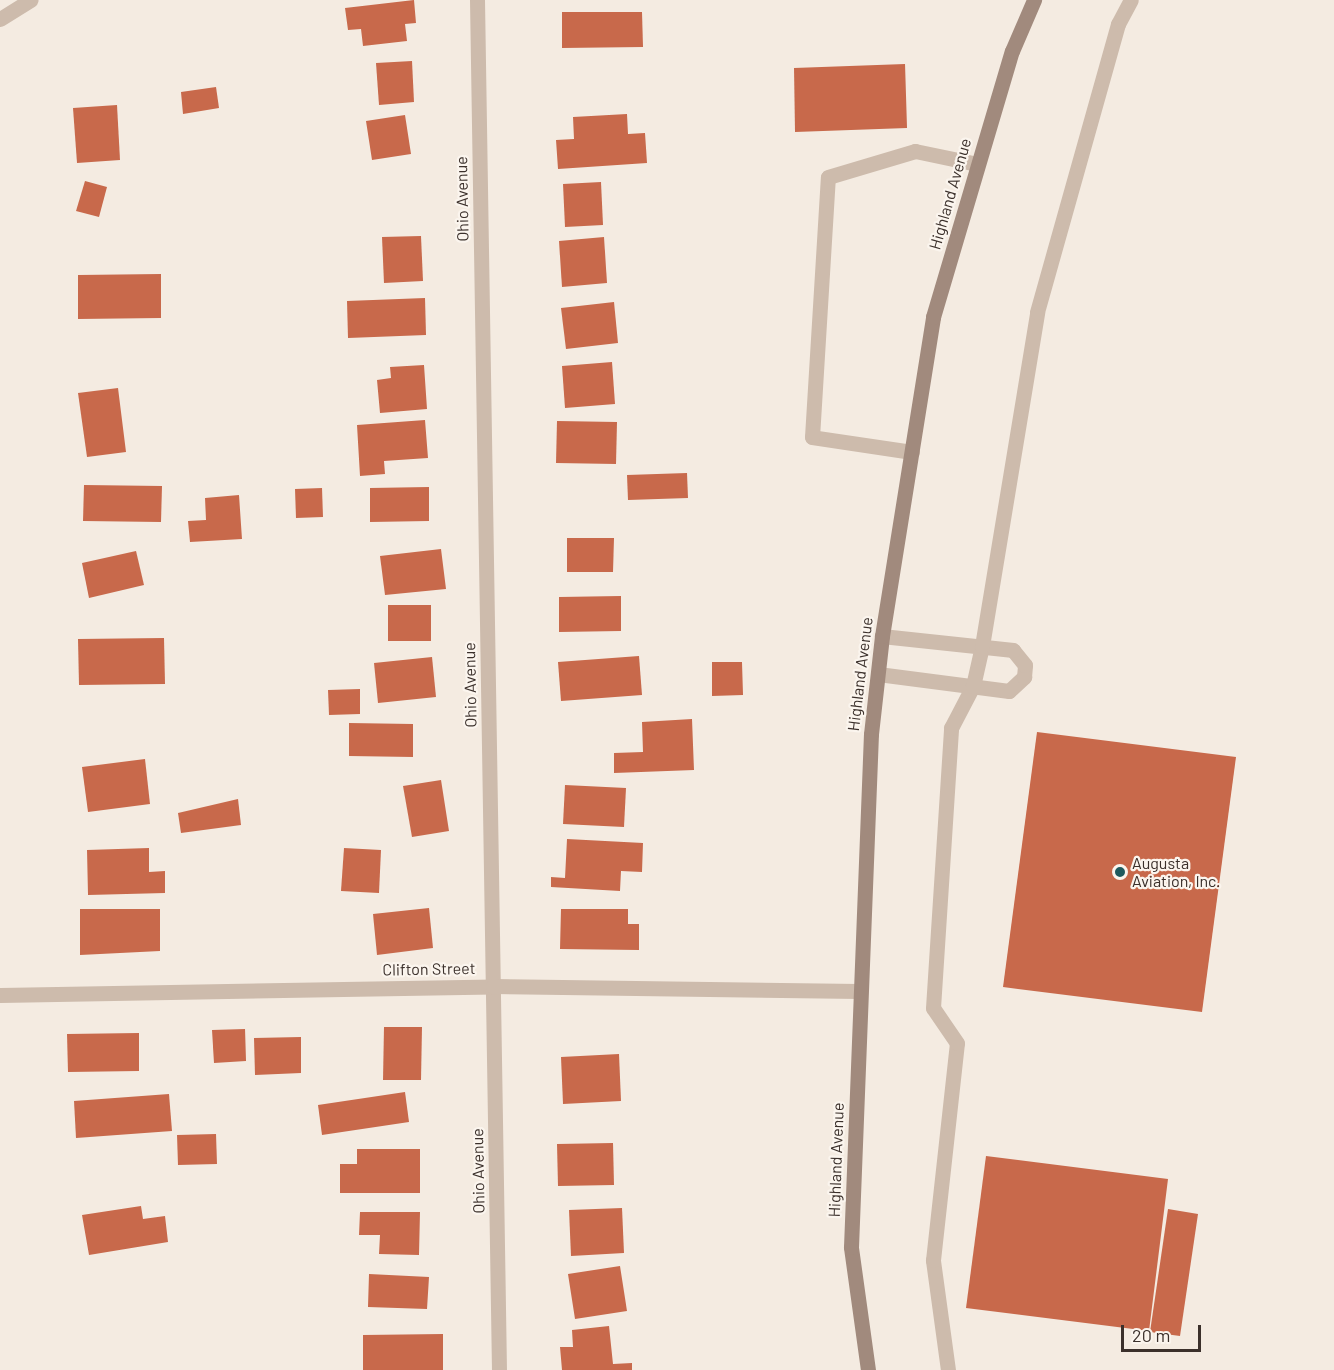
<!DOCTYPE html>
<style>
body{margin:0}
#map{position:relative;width:1334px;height:1370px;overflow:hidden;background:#f4ebe1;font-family:Barlow,sans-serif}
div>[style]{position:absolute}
.building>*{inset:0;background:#c8694b}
.lane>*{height:15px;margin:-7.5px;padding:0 7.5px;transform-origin:7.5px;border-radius:7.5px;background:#cdbbac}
.street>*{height:15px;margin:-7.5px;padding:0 7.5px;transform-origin:7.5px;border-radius:7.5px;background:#cdbbac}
.secondary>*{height:15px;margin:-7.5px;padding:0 7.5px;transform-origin:7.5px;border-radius:7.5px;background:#a18a7d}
.dots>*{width:16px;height:16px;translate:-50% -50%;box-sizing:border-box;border:3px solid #fbf5ee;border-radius:50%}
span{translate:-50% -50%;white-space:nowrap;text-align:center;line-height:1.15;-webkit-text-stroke:4.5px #fbf5ee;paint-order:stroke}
.street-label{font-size:16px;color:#3b302b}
.poi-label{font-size:16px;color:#3b302b}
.left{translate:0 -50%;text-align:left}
.scale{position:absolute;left:1121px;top:1325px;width:80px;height:27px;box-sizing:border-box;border:3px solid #3b302b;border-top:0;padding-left:8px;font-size:18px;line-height:21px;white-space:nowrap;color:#3b302b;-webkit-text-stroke:4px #fbf5ee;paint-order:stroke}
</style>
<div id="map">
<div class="building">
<i style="clip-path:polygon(414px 0,416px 23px,405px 24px,407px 41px,363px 46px,361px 29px,348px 30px,345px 8px)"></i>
<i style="clip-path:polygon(562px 12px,642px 12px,643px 47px,562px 48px)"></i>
<i style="clip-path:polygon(412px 61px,414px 102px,379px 105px,376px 63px)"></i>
<i style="clip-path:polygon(905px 64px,907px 128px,795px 132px,794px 68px)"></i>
<i style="clip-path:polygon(216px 87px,219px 108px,183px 114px,181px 92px)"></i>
<i style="clip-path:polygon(117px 105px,120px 160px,77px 163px,73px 108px)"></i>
<i style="clip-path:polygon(627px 114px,628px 134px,645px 133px,647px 163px,558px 169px,556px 140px,574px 139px,573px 117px)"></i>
<i style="clip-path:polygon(405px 115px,411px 154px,372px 160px,366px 121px)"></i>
<i style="clip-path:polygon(85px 181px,107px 187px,99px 217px,76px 211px)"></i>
<i style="clip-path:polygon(601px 182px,603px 225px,565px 227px,563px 184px)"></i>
<i style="clip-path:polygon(421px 236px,423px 281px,384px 283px,382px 237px)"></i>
<i style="clip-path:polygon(604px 237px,607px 283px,562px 287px,559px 241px)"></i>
<i style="clip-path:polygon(161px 274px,161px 318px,78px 319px,78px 275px)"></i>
<i style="clip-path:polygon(425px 298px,426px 335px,348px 338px,347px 301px)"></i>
<i style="clip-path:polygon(614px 302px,618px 343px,566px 349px,561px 308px)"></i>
<i style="clip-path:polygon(612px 362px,615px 404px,565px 408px,562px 366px)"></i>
<i style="clip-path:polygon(424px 365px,427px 409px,380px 413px,377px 380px,391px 378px,390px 367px)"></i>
<i style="clip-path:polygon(118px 388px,126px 452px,87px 457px,78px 393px)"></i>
<i style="clip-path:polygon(425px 420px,428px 458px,384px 461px,385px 474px,360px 476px,357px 425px)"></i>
<i style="clip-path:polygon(557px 421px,617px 422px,616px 464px,556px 463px)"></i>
<i style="clip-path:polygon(687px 473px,688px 498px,628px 500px,627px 475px)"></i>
<i style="clip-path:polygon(84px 485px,162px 486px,161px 522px,83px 521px)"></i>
<i style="clip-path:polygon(429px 487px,429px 521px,370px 522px,370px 488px)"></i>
<i style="clip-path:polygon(322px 488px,323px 517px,296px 518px,295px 489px)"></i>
<i style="clip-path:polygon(239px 495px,242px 539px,190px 542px,188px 521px,206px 520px,205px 498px)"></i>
<i style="clip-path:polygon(567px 538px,614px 538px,613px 572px,567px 572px)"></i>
<i style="clip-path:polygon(441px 549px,446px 589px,385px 595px,380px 556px)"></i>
<i style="clip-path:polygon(136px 551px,144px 585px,89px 598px,82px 563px)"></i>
<i style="clip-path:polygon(621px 596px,621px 631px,559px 632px,559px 597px)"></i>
<i style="clip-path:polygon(388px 605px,431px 605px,431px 641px,388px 641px)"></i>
<i style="clip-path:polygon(164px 638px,165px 684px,79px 685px,78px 639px)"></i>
<i style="clip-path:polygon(639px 656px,642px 695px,561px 701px,558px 662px)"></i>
<i style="clip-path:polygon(432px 657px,436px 697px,378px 703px,374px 663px)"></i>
<i style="clip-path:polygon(712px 662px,742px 662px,743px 695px,712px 696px)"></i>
<i style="clip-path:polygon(360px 689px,360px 714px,329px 715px,328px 690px)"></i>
<i style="clip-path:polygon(692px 719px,694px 770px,614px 773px,614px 753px,643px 752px,642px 722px)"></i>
<i style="clip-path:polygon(349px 723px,413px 724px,413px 757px,349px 756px)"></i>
<i style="clip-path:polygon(1037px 732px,1236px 757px,1202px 1012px,1003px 987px)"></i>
<i style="clip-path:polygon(145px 759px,150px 804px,88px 812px,82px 767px)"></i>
<i style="clip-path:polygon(441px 780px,449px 831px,412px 837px,403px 786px)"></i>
<i style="clip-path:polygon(565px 785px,626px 788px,624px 827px,563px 824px)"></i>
<i style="clip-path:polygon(238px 799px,241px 825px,181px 833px,178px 813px)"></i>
<i style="clip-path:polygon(567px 839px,643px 843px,642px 872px,621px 871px,620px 891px,551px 887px,551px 877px,565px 878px)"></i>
<i style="clip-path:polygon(149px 848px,149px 872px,165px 871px,165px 893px,88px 895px,87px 850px)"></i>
<i style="clip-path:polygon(344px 848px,381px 850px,379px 893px,341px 891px)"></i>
<i style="clip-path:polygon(429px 908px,433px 948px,377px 955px,373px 914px)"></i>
<i style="clip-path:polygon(80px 909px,160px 909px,160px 951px,80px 955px)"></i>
<i style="clip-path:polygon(561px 909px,628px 909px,628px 924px,639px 924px,639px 950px,560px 949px)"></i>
<i style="clip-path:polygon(384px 1027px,422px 1027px,421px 1080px,383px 1080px)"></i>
<i style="clip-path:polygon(245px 1029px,246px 1061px,214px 1063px,212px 1030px)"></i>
<i style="clip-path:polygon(139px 1033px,139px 1071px,68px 1072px,67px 1034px)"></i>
<i style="clip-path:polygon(301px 1037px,301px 1073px,255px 1075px,254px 1038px)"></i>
<i style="clip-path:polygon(619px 1054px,621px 1101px,563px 1104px,561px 1057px)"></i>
<i style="clip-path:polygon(405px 1092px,409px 1122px,322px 1135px,318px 1105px)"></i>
<i style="clip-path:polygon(169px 1094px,172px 1131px,76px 1138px,74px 1101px)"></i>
<i style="clip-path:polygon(216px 1134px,217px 1164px,178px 1165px,177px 1135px)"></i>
<i style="clip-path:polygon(613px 1143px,614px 1185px,558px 1186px,557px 1144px)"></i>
<i style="clip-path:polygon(357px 1149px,420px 1149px,420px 1193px,340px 1193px,340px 1164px,357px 1164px)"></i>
<i style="clip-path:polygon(986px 1156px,1168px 1179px,1149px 1331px,966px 1308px)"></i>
<i style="clip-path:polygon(141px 1206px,143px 1219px,165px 1216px,168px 1242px,89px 1255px,82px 1215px)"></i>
<i style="clip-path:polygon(622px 1208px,624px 1253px,571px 1256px,569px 1210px)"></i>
<i style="clip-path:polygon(1168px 1209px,1198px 1214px,1180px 1336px,1150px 1332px)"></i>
<i style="clip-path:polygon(360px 1212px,420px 1212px,419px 1255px,379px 1254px,380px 1235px,359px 1235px)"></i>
<i style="clip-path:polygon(620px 1266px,627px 1311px,575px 1319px,568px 1274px)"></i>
<i style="clip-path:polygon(369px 1274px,429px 1277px,427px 1309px,368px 1307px)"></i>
<i style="clip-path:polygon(609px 1326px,613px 1364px,632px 1363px,632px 1370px,562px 1370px,560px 1347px,573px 1347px,572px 1330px)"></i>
<i style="clip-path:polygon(443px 1334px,443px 1370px,363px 1370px,363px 1335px)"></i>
</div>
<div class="lane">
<i style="left:912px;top:452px;width:101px;rotate:-171.5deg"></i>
<i style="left:812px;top:437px;width:260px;rotate:-86.5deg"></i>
<i style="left:828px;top:177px;width:91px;rotate:-16.6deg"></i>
<i style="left:915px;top:151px;width:63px;rotate:11.8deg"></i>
<i style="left:878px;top:674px;width:132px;rotate:7.4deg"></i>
<i style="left:1009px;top:691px;width:21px;rotate:-43deg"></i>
<i style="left:1024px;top:677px;width:12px;rotate:-85deg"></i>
<i style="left:1025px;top:665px;width:19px;rotate:-129deg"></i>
<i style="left:1013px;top:650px;width:132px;rotate:-173.9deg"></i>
<i style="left:948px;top:1370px;width:111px;rotate:-97.8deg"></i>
<i style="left:933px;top:1260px;width:218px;rotate:-83.7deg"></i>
<i style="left:957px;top:1043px;width:42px;rotate:-124.4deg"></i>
<i style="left:933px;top:1008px;width:281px;rotate:-86.3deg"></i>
<i style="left:951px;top:728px;width:47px;rotate:-62.4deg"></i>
<i style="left:973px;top:686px;width:41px;rotate:-77.3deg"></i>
<i style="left:982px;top:646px;width:338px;rotate:-80.6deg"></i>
<i style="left:1037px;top:312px;width:299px;rotate:-74.3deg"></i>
<i style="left:1118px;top:24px;width:27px;rotate:-62deg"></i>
</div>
<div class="street">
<i style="left:477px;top:0;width:1370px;rotate:89.08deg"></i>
<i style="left:0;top:19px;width:36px;rotate:-32deg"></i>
<i style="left:0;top:995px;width:493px;rotate:-1deg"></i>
<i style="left:493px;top:986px;width:366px;rotate:0.8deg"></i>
</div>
<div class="secondary">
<i style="left:868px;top:1370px;width:124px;rotate:-97.9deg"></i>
<i style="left:851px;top:1247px;width:513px;rotate:-87.77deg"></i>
<i style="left:871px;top:734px;width:99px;rotate:-83.6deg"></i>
<i style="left:882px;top:636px;width:323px;rotate:-80.9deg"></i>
<i style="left:933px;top:317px;width:277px;rotate:-73.5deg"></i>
<i style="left:1012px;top:51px;width:56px;rotate:-66.7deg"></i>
</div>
<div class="dots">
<i style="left:1120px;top:872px;background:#1f5a5e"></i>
</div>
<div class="street-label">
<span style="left:950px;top:194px;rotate:-74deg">Highland Avenue</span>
<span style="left:462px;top:199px;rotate:-91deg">Ohio Avenue</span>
<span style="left:860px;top:674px;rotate:-83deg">Highland Avenue</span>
<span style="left:470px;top:685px;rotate:-91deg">Ohio Avenue</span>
<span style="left:429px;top:969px;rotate:-1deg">Clifton Street</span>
<span style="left:836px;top:1160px;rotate:-88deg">Highland Avenue</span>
<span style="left:478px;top:1171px;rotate:-91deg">Ohio Avenue</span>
</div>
<div class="poi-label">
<span class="left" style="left:1132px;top:872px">Augusta<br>Aviation, Inc.</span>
</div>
<div class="scale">20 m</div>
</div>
